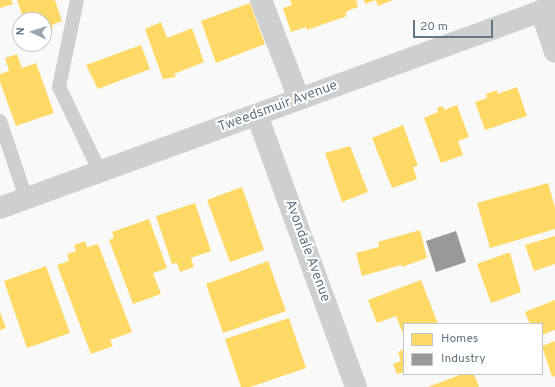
<!DOCTYPE html>
<style>
body{margin:0}
#map{position:relative;width:555px;height:387px;overflow:hidden;background:#f9f9f9;font-family:Overpass,sans-serif}
div>[style]{position:absolute}
.homes>*{inset:0;background:#ffd966}
.industry>*{inset:0;background:#999}
.service>*{height:14px;margin:-7px;padding:0 7px;transform-origin:7px;border-radius:7px;background:#cecfd0}
.minor>*{height:22px;margin:-11px;padding:0 11px;transform-origin:11px;border-radius:11px;background:#cecfd0}
span{translate:-50% -50%;white-space:nowrap;text-align:center;line-height:1.15;-webkit-text-stroke:4px #fff;paint-order:stroke}
.street-label{font-size:14px;color:#657683}
.legend{position:absolute;left:403px;top:323px;width:140px;height:52px;box-sizing:border-box;background:#fff;border:1px solid #c1c8cd;margin:0;padding:5px 7px;list-style:none;font-size:12px;color:#657683}
.legend li{display:flex;align-items:center;gap:8px;height:20px}
.legend b{width:20px;border:1px solid #c1c8cd}
.north{position:absolute;left:12px;top:12px;width:40px;height:40px;box-sizing:border-box;background:#fff;border:1px solid #c1c8cd;border-radius:50%;rotate:273deg;font-size:11px;font-weight:700;line-height:16px;text-align:center;color:#657683}
.north::after{content:'';display:block;margin:auto;width:14px;height:18px;background:#99a4ac;clip-path:polygon(50% 0,100% 100%,50% 72%,0 100%)}
.scale{position:absolute;left:413px;top:20px;width:80px;height:18px;box-sizing:border-box;border:2px solid #657683;border-top:0;padding-left:5px;font-size:12px;line-height:14px;white-space:nowrap;color:#657683;-webkit-text-stroke:3px #fff;paint-order:stroke}
</style>
<div id="map">
<div class="homes">
<i style="clip-path:polygon(0 0,11px 0,13px 4px,0 8px)"></i>
<i style="clip-path:polygon(17px 0,55px 0,62px 21px,52px 25px,53px 29px,48px 31px,49px 35px,44px 39px,44px 20px,24px 20px)"></i>
<i style="clip-path:polygon(290px 0,356px 0,358px 7px,349px 10px,345px 14px,347px 16px,307px 30px,306px 27px,291px 32px,283px 8px,292px 5px)"></i>
<i style="clip-path:polygon(364px 0,393px 0,378px 6px,376px 0,365px 4px)"></i>
<i style="clip-path:polygon(250px 3px,265px 44px,216px 63px,201px 21px)"></i>
<i style="clip-path:polygon(161px 22px,167px 38px,192px 28px,204px 62px,174px 74px,176px 77px,163px 79px,145px 29px)"></i>
<i style="clip-path:polygon(141px 45px,150px 69px,98px 89px,86px 65px)"></i>
<i style="clip-path:polygon(17px 54px,22px 68px,36px 63px,54px 113px,16px 126px,0 82px,0 74px,9px 71px,5px 58px)"></i>
<i style="clip-path:polygon(517px 87px,527px 116px,485px 130px,475px 102px,487px 98px,486px 94px,497px 90px,498px 94px)"></i>
<i style="clip-path:polygon(457px 105px,469px 137px,458px 141px,463px 155px,441px 163px,424px 118px,438px 112px,437px 108px,443px 106px,444px 110px)"></i>
<i style="clip-path:polygon(403px 125px,418px 166px,413px 167px,417px 179px,392px 188px,372px 138px)"></i>
<i style="clip-path:polygon(350px 146px,368px 192px,342px 202px,325px 153px)"></i>
<i style="clip-path:polygon(548px 183px,555px 208px,555px 229px,490px 248px,477px 203px)"></i>
<i style="clip-path:polygon(242px 187px,264px 250px,230px 262px,207px 200px)"></i>
<i style="clip-path:polygon(195px 203px,211px 251px,191px 258px,194px 267px,180px 272px,177px 263px,172px 264px,156px 216px)"></i>
<i style="clip-path:polygon(149px 219px,167px 268px,153px 273px,161px 294px,133px 304px,109px 240px,114px 238px,112px 232px)"></i>
<i style="clip-path:polygon(420px 230px,427px 258px,402px 267px,401px 265px,362px 276px,356px 253px,379px 247px,378px 242px)"></i>
<i style="clip-path:polygon(555px 236px,555px 264px,534px 271px,525px 245px)"></i>
<i style="clip-path:polygon(85px 241px,87px 247px,98px 244px,132px 332px,110px 340px,113px 346px,91px 354px,57px 265px,69px 261px,67px 254px,76px 251px,74px 245px)"></i>
<i style="clip-path:polygon(507px 253px,510px 253px,521px 292px,491px 303px,477px 264px)"></i>
<i style="clip-path:polygon(268px 261px,286px 311px,223px 333px,206px 284px)"></i>
<i style="clip-path:polygon(46px 266px,70px 333px,27px 348px,4px 281px)"></i>
<i style="clip-path:polygon(421px 280px,438px 324px,404px 324px,404px 336px,396px 316px,377px 323px,368px 300px)"></i>
<i style="clip-path:polygon(555px 300px,555px 330px,542px 335px,542px 324px,530px 324px,525px 312px)"></i>
<i style="clip-path:polygon(0 312px,6px 328px,0 330px)"></i>
<i style="clip-path:polygon(289px 318px,306px 368px,250px 387px,241px 387px,225px 339px)"></i>
<i style="clip-path:polygon(555px 341px,555px 376px,552px 377px,542px 346px)"></i>
<i style="clip-path:polygon(404px 349px,404px 372px,397px 374px,393px 364px,401px 361px,398px 352px)"></i>
<i style="clip-path:polygon(462px 374px,474px 374px,479px 387px,428px 387px)"></i>
</div>
<div class="industry">
<i style="clip-path:polygon(456px 231px,466px 262px,436px 272px,426px 241px)"></i>
</div>
<div class="service">
<i style="left:77px;top:0;width:89px;rotate:101.7deg"></i>
<i style="left:59px;top:87px;width:94px;rotate:64.2deg"></i>
<i style="left:0;top:121px;width:81px;rotate:71.3deg"></i>
</div>
<div class="minor">
<i style="left:261px;top:0;width:106px;rotate:69deg"></i>
<i style="left:541px;top:11px;width:43px;rotate:71.1deg"></i>
<i style="left:257px;top:115px;width:289px;rotate:70deg"></i>
<i style="left:0;top:208px;width:591px;rotate:-20deg"></i>
</div>
<div class="street-label">
<span style="left:278px;top:107px;rotate:-20deg">Tweedsmuir Avenue</span>
<span style="left:307px;top:251px;rotate:70deg">Avondale Avenue</span>
</div>
<ul class="legend">
<li><b style="height:11px;background:#ffd966"></b>Homes</li>
<li><b style="height:11px;background:#999"></b>Industry</li>
</ul>
<div class="north">N</div>
<div class="scale">20 m</div>
</div>
